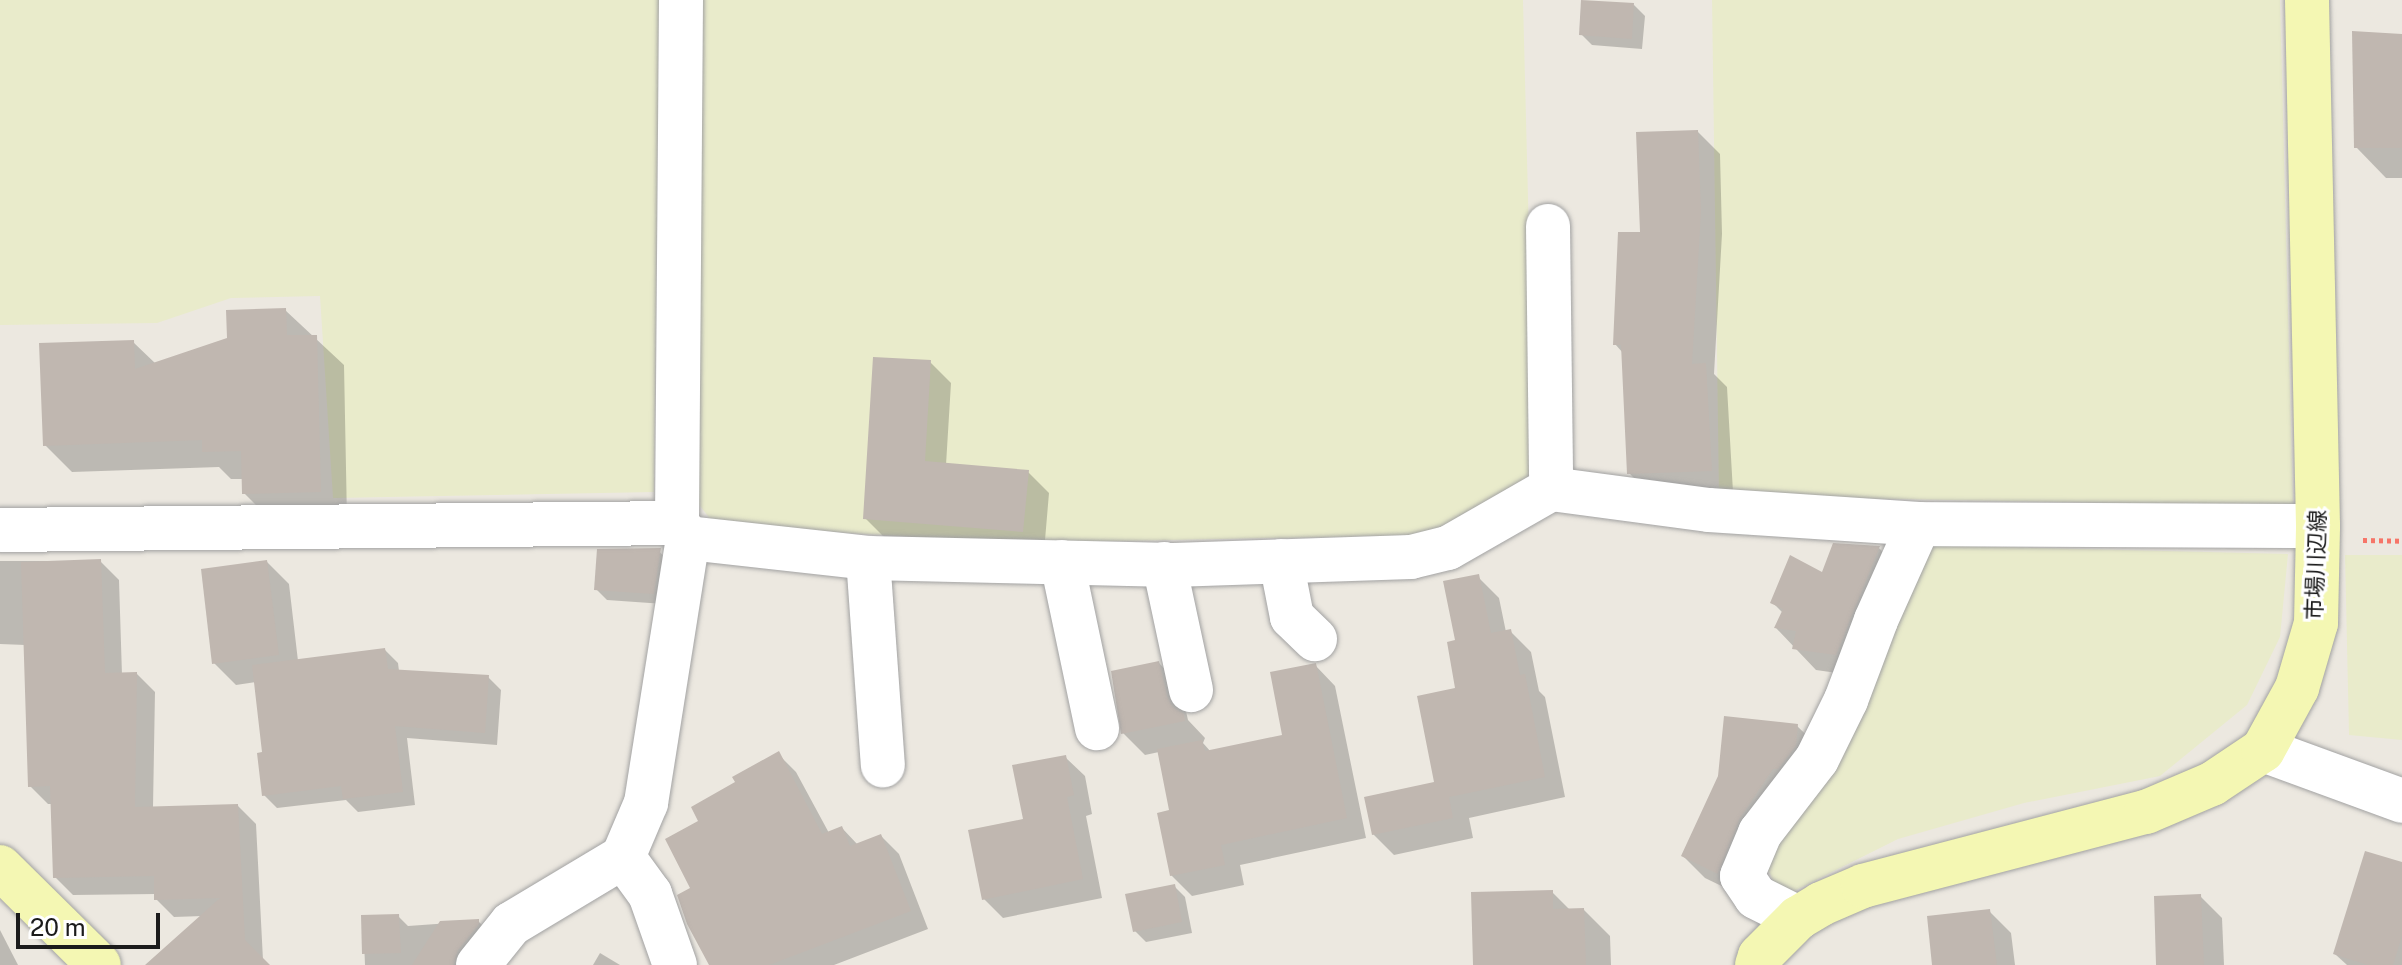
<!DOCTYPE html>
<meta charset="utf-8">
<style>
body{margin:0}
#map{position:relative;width:2402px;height:965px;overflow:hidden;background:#ece8e0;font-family:"Public Sans","Noto Sans JP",sans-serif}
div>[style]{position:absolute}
.farmland>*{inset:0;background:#e9ebcb}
.shadow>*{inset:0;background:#0003}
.building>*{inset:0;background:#c0b7b0}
.path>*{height:5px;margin-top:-2.5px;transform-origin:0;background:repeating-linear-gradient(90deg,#f67568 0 4px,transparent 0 8px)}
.roads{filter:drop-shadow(0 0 2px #a2a2a2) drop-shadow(0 0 2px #a2a2a2)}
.street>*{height:44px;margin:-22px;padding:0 22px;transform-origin:22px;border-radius:22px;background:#fff}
.secondary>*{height:44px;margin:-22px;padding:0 22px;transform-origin:22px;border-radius:22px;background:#f4f7b3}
span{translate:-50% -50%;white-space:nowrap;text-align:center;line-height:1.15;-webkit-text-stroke:6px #fff;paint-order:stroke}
.street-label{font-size:22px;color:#1b1b1b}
.scale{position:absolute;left:16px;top:913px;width:144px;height:36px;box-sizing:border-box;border:4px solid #1b1b1b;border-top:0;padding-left:10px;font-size:24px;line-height:28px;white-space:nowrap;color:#1b1b1b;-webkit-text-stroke:6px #fff;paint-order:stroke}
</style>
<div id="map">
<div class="farmland">
<i style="clip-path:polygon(0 0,659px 0,654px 492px,333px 498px,320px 296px,231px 298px,157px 323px,0 325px)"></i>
<i style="clip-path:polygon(703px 0,1523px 0,1535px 473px,1435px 535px,1017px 543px,715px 525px,697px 502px)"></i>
<i style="clip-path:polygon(1712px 0,2280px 0,2293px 506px,1719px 496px)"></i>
<i style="clip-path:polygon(1925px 545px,2288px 554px,2280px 637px,2247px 705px,2160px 776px,2024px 803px,1898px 839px,1792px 892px,1775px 885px,1766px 865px)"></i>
<i style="clip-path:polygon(2345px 555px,2402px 555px,2402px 740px,2349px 735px)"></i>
</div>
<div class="shadow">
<i style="clip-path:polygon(1634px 5px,1645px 16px,1642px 49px,1592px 45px,1581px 34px)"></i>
<i style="clip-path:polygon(2402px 36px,2402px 178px,2386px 178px,2356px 147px)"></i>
<i style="clip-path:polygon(1698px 132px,1720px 154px,1722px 234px,1714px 374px,1727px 387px,1733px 492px,1651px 495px,1629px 473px,1623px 353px,1615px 344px,1642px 234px)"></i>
<i style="clip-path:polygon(285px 310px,344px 365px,347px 519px,272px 521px,244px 493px,244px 479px,231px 479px,219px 467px,72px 472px,45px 445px,133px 342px,156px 364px,229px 340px)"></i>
<i style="clip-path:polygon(930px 362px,951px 383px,946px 465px,1028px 472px,1049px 493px,1044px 552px,886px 539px,865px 518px)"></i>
<i style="clip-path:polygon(1879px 548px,1900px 570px,1858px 676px,1816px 670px,1776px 628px,1783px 613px,1772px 602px)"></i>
<i style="clip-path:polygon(658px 550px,668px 561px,664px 604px,607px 600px,596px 589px)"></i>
<i style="clip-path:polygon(0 561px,100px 561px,119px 580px,122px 675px,137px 674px,155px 692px,153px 808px,238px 806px,256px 824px,263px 960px,268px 965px,148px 965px,203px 916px,174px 917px,156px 899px,156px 894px,73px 895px,55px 877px,53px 804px,48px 804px,30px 786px,25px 645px,0 644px)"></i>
<i style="clip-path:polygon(267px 562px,289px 584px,298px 661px,385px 650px,398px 663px,399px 671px,488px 677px,501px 690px,497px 745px,407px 738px,415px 805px,358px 812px,346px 800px,277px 808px,264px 795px,265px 754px,256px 682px,236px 685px,214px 663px)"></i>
<i style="clip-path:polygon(1478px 577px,1499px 598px,1506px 632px,1510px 631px,1531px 652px,1539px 691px,1545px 697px,1565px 797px,1469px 818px,1473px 838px,1394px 855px,1373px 834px,1437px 784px,1458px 690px,1457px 642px)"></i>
<i style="clip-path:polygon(1159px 663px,1180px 685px,1188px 720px,1205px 738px,1203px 743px,1211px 752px,1285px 737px,1315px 665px,1335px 686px,1366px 838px,1240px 865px,1244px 885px,1192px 896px,1171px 875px,1171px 812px,1159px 752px,1145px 755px,1123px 733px)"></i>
<i style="clip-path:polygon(1797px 726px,1819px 747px,1740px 895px,1705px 878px,1683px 856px)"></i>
<i style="clip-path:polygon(778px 754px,796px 772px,829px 833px,842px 828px,858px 845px,881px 836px,899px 854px,928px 929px,834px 965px,711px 965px,693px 889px,701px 822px,738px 783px)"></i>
<i style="clip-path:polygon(1065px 757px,1085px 776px,1092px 814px,1086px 816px,1102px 898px,1003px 918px,984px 899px,1026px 820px)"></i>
<i style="clip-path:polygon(2402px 864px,2402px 965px,2347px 965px,2335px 954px)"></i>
<i style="clip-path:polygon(1174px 886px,1185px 897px,1192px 933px,1146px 942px,1135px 931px)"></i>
<i style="clip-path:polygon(1552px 892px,1570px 910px,1584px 910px,1610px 936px,1611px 965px,1475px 965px)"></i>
<i style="clip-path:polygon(2200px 896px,2222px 918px,2224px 965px,2158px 965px)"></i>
<i style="clip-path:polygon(1989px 911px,2011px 933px,2015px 965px,1934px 965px)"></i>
<i style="clip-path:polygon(398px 916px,408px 926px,478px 921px,496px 939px,481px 965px,365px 965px,363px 917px)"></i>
<i style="clip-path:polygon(0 930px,18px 965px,0 965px)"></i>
<i style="clip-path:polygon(600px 953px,620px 965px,593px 965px)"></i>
</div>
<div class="building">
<i style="clip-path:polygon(1581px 0,1634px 3px,1632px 39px,1579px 35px)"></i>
<i style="clip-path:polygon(2352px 31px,2402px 34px,2402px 148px,2354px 148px)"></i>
<i style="clip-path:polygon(1698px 130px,1701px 211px,1692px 364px,1706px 363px,1712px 471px,1627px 474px,1621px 345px,1613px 345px,1618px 232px,1640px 232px,1636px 132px)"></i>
<i style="clip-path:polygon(286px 308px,287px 335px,317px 335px,321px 492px,242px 494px,241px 451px,202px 452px,202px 440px,43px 446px,39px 343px,134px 340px,135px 369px,227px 338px,226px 310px)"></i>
<i style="clip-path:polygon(873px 357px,931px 360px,925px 461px,1029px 470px,1023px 532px,863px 519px)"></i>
<i style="clip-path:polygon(1833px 543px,1880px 546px,1836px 655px,1792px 649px,1796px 631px,1774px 628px,1783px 609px,1770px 603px,1790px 555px,1822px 572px)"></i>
<i style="clip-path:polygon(661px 548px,654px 594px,594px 590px,597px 549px)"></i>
<i style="clip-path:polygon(101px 559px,105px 673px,137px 672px,135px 807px,238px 804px,245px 940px,270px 965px,145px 965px,220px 898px,154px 900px,154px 876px,53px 878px,50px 786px,28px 787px,21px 562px)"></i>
<i style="clip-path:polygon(267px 560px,279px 655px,212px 664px,201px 569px)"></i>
<i style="clip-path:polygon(1479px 574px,1491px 633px,1511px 629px,1520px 675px,1525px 674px,1545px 777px,1449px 797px,1453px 818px,1372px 835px,1364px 797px,1434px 782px,1417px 696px,1455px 688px,1447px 642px,1455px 640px,1443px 581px)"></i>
<i style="clip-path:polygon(385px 648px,388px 669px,489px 675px,485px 733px,395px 726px,403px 792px,343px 799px,341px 786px,262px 796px,257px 753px,262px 752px,252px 665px)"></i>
<i style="clip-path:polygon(1159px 661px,1167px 696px,1173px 707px,1184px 714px,1185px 721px,1121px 734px,1111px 671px)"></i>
<i style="clip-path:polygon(1316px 663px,1347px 818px,1221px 845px,1225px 865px,1170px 876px,1157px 813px,1169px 810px,1157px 749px,1202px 740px,1205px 751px,1282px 735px,1270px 672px)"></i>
<i style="clip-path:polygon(1724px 716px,1798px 724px,1796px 746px,1778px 769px,1773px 769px,1740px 818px,1718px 874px,1681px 856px,1718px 776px)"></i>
<i style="clip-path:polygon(779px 751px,822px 834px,842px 826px,850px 846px,881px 834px,911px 911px,769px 965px,709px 965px,687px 924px,677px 895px,690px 888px,665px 839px,698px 821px,691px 807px,735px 782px,732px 777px)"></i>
<i style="clip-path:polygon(1066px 755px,1074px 795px,1067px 797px,1083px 879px,982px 900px,968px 830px,1023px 819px,1012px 765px)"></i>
<i style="clip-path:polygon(2365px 851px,2402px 862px,2402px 936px,2393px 965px,2368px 965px,2333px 954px)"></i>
<i style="clip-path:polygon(1175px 884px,1182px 922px,1133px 932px,1125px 894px)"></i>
<i style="clip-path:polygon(1553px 890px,1553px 909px,1584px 908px,1586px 965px,1473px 965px,1471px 892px)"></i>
<i style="clip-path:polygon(2201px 894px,2204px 965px,2156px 965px,2154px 896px)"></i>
<i style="clip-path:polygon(1990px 909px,1997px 965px,1932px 965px,1927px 916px)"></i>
<i style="clip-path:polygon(399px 914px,401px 953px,362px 954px,361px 915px)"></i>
<i style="clip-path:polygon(479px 919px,479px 924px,458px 950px,454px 965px,412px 965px,440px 921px)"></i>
</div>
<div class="path">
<i style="left:2363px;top:540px;width:39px;rotate:1deg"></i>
</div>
<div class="roads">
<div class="street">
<i style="left:681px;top:0;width:523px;rotate:90.44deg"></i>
<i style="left:677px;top:523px;width:19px;rotate:54deg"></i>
<i style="left:688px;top:538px;width:181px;rotate:6.3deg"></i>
<i style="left:868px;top:558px;width:304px;rotate:1.3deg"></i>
<i style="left:1172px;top:565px;width:239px;rotate:-1.9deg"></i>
<i style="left:1411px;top:557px;width:38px;rotate:-14deg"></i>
<i style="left:1448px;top:548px;width:119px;rotate:-29.8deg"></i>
<i style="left:1551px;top:489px;width:159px;rotate:7.6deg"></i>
<i style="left:1709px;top:510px;width:210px;rotate:3.8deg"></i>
<i style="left:1919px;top:524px;width:399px;rotate:0.3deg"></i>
<i style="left:1548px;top:226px;width:263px;rotate:89.3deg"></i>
<i style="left:0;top:530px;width:677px;rotate:-0.59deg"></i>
<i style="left:868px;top:558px;width:208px;rotate:85.9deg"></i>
<i style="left:1281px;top:561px;width:57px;rotate:78.9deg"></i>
<i style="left:1292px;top:617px;width:32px;rotate:44deg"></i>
<i style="left:1062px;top:562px;width:170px;rotate:78.1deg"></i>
<i style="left:1164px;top:564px;width:129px;rotate:77.9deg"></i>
<i style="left:2263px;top:750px;width:148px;rotate:20.1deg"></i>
<i style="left:623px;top:857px;width:46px;rotate:53.9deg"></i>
<i style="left:650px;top:894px;width:75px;rotate:70.6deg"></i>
<i style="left:1798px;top:918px;width:47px;rotate:-153.4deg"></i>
<i style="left:1756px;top:897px;width:25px;rotate:-124deg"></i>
<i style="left:1742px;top:876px;width:47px;rotate:-67.3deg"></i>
<i style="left:1760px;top:833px;width:93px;rotate:-52.4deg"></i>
<i style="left:1817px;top:759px;width:66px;rotate:-63.8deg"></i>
<i style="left:1846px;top:700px;width:85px;rotate:-69.4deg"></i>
<i style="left:1876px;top:620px;width:105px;rotate:-65.9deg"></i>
<i style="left:478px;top:965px;width:53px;rotate:-51.2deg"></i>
<i style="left:511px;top:924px;width:131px;rotate:-30.9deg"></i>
<i style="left:623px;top:857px;width:59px;rotate:-66.9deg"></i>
<i style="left:646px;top:803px;width:268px;rotate:-81deg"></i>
</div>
<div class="secondary">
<i style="left:0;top:867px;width:139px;rotate:44.7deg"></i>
<i style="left:1757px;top:965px;width:9px;rotate:-72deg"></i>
<i style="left:1760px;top:956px;width:54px;rotate:-45deg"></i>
<i style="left:1798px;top:918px;width:27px;rotate:-31deg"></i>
<i style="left:1821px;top:904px;width:46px;rotate:-23.2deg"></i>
<i style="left:1863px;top:886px;width:293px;rotate:-14.7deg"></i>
<i style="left:2146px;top:812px;width:72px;rotate:-23deg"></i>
<i style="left:2212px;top:784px;width:61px;rotate:-33.7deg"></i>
<i style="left:2263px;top:750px;width:71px;rotate:-61.3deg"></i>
<i style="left:2297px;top:688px;width:68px;rotate:-73.7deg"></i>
<i style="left:2316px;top:623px;width:97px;rotate:-88.8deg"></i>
<i style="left:2318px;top:526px;width:526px;rotate:-91.2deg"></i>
</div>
</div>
<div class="street-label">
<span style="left:2316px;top:565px;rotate:-88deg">市場川辺線</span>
</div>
<div class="scale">20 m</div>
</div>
